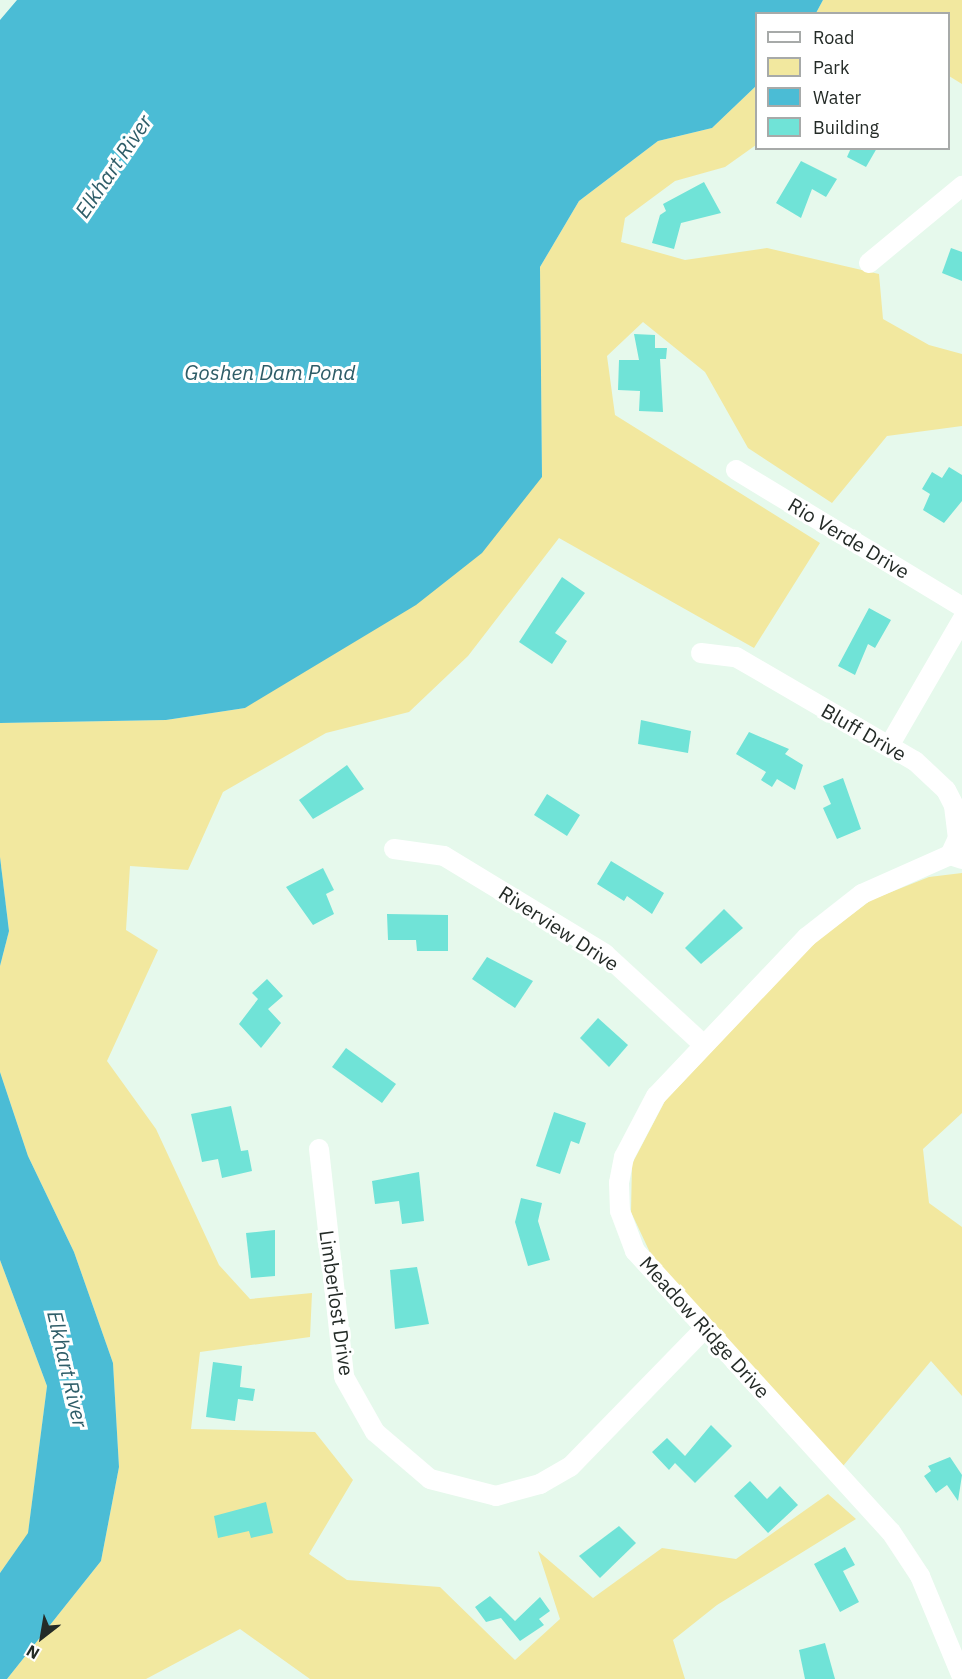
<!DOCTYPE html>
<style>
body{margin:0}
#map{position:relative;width:962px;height:1679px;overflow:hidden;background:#e6f9ec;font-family:"IBM Plex Sans",sans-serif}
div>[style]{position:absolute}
.green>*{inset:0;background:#f2e89f}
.water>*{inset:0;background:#4bbcd5}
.building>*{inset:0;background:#70e3d7}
.minor>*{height:20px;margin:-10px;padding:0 10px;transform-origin:10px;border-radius:10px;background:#fff}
span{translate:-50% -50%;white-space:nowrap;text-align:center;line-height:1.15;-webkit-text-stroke:6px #fff;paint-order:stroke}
.street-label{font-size:20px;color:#242b27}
.water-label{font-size:21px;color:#2e5d68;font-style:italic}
.legend{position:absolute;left:755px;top:12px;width:195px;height:138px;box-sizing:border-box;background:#fff;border:2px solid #a7aaa9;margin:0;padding:8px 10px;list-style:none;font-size:18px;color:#242b27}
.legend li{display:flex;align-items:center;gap:12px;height:30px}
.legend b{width:30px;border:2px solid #a7aaa9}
.north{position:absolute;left:12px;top:1607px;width:60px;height:60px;-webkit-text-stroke:4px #fff;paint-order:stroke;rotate:211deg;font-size:16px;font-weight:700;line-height:24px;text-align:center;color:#242b27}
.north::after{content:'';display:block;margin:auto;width:21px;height:27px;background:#242b27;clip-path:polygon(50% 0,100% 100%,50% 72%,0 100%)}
</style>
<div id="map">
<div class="green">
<i style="clip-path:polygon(823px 0,962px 0,962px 84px,949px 76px,948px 14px,816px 13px)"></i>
<i style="clip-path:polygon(756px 86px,756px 145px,725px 167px,675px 181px,625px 218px,621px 242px,685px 260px,767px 248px,879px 274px,883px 319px,929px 345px,962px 354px,962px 426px,887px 436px,832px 503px,748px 448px,705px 372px,643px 322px,607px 356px,615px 415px,820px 543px,754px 648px,559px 538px,468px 656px,409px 712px,326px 733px,223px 792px,188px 870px,130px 866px,126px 930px,158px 950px,107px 1061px,156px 1129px,219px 1265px,250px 1299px,312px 1293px,310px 1337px,200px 1352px,191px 1429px,315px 1432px,353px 1480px,309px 1554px,347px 1580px,440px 1587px,515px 1660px,560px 1619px,538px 1551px,593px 1598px,662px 1548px,736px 1559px,828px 1494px,856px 1519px,717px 1605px,673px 1640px,685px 1679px,310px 1679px,240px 1629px,146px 1679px,7px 1679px,101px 1561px,119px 1467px,113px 1363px,74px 1252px,28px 1156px,0 1072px,0 966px,9px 931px,0 857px,0 723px,166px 720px,245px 708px,542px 477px,540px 267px,579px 201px,658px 141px,712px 128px)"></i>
<i style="clip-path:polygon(962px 873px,962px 1113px,923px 1149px,929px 1203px,962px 1227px,962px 1396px,931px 1361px,843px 1466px,653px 1259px,631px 1212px,632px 1164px,665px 1101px,814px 943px,871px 900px,929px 877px)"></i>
<i style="clip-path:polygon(0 1260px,47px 1386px,28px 1534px,0 1573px)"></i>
</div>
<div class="water">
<i style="clip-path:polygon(17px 0,823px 0,816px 13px,756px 14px,756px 86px,712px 128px,658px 141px,579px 201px,540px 267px,542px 477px,482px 553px,416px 605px,245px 708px,166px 720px,0 723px,0 20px)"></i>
<i style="clip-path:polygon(0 857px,9px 931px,0 966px)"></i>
<i style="clip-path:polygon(0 1072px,28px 1156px,74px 1252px,113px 1363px,119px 1467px,101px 1561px,7px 1679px,0 1679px,0 1573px,28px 1533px,47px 1386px,0 1260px)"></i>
</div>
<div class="building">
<i style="clip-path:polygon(851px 148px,877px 148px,866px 167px,847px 157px)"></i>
<i style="clip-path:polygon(801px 161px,837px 179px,826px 197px,812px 189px,801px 218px,776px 203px)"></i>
<i style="clip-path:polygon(704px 182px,721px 213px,681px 223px,674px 249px,652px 243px,660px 215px,666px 211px,663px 204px)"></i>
<i style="clip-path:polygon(951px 248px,962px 252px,962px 281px,942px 273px)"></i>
<i style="clip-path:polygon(634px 334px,655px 335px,655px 348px,667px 348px,666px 359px,660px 359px,663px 412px,639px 411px,640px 391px,618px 390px,619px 360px,639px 360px)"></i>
<i style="clip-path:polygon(949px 467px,962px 475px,962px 501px,944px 523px,923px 510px,930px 494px,922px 489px,932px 472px,942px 478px)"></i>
<i style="clip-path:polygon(562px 577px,585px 593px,555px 633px,567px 641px,552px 664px,519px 642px)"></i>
<i style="clip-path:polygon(869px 608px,891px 620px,875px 648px,868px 644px,855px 675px,838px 666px)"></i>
<i style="clip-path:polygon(641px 720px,691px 731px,688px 753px,638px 744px)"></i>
<i style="clip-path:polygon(749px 732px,789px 749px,785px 754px,803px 765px,795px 790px,777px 779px,772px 787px,761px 780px,766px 772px,736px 754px)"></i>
<i style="clip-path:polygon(347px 765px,364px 789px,313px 819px,299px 800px)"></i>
<i style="clip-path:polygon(843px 778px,861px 829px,837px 839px,823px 808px,831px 804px,823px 786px)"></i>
<i style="clip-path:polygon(547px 794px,580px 815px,567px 836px,534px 815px)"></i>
<i style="clip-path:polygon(611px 861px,664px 893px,652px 914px,627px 896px,624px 901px,597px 884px)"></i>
<i style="clip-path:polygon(323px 868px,334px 890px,326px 894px,334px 914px,313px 925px,286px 887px)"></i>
<i style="clip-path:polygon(724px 909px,743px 928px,701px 964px,685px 948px)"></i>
<i style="clip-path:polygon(387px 914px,448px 915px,448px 951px,417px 951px,416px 940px,388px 940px)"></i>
<i style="clip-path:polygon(487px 957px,533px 981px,515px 1008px,472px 979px)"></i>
<i style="clip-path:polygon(267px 979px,283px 996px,268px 1009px,281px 1023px,261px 1048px,239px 1024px,258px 999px,252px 993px)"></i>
<i style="clip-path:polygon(598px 1018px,628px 1045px,609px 1067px,580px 1038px)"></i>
<i style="clip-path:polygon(346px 1048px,396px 1084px,382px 1103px,332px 1067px)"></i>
<i style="clip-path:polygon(231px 1106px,241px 1151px,248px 1150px,252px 1171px,222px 1178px,218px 1159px,202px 1162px,191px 1114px)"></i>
<i style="clip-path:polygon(554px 1112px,586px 1123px,579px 1144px,571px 1141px,560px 1174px,536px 1166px)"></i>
<i style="clip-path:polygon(419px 1172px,424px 1221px,402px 1224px,399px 1201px,375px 1204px,372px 1181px)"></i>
<i style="clip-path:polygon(521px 1198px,542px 1203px,538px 1221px,550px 1260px,528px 1266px,515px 1222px)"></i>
<i style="clip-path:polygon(275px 1230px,275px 1276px,251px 1278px,246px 1233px)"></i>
<i style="clip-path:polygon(417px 1267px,429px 1324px,395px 1329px,390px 1270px)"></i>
<i style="clip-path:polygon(213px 1362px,242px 1366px,240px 1387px,255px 1389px,253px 1401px,238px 1399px,235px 1421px,206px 1417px)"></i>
<i style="clip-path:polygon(711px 1425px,732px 1446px,695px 1483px,675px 1463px,669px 1470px,652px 1452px,667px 1438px,685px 1456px)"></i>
<i style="clip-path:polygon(950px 1457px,962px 1475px,958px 1501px,947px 1485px,936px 1493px,924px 1476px,931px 1471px,928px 1466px)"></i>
<i style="clip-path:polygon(750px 1481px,767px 1499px,780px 1486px,798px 1505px,768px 1533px,734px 1496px)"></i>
<i style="clip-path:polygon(266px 1502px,273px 1533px,251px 1538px,249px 1531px,218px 1538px,214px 1516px)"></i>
<i style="clip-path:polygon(619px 1526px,636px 1543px,600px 1578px,579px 1556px)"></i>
<i style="clip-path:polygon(845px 1547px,855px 1565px,843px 1571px,859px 1602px,840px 1612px,814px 1564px)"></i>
<i style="clip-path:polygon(490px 1596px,515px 1621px,540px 1597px,550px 1611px,539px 1619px,544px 1625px,520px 1641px,501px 1618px,486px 1622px,475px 1607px)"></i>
<i style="clip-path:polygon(825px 1643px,835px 1679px,805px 1679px,799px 1650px)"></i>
</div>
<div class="minor">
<i style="left:869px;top:263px;width:121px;rotate:-39.6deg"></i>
<i style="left:736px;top:470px;width:264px;rotate:31.2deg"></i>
<i style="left:701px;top:653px;width:35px;rotate:7deg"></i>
<i style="left:736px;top:657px;width:207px;rotate:30.2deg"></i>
<i style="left:915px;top:761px;width:42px;rotate:43.1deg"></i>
<i style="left:946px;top:790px;width:18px;rotate:63deg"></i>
<i style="left:954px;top:806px;width:32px;rotate:83deg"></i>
<i style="left:958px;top:838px;width:19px;rotate:115deg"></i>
<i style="left:950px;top:855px;width:13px;rotate:18deg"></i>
<i style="left:889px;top:746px;width:146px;rotate:-59.9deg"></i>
<i style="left:394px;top:849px;width:50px;rotate:8deg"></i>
<i style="left:444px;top:856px;width:188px;rotate:31.3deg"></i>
<i style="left:605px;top:954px;width:133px;rotate:42.6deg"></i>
<i style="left:950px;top:855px;width:96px;rotate:156.1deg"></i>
<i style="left:862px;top:894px;width:70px;rotate:142deg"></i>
<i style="left:807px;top:937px;width:219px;rotate:133.5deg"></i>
<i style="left:656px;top:1096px;width:69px;rotate:117.7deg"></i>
<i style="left:624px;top:1157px;width:26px;rotate:101deg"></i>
<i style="left:619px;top:1183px;width:28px;rotate:88deg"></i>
<i style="left:620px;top:1211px;width:43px;rotate:69.4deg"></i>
<i style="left:635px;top:1251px;width:380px;rotate:47.7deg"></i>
<i style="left:891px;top:1532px;width:53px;rotate:56.6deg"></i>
<i style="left:920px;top:1576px;width:109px;rotate:67.4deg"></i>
<i style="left:319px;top:1149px;width:229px;rotate:83.7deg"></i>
<i style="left:344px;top:1377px;width:63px;rotate:60.6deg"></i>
<i style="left:375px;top:1432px;width:72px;rotate:40.5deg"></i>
<i style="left:430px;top:1479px;width:68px;rotate:14.4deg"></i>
<i style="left:496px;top:1496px;width:46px;rotate:-15.3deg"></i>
<i style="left:540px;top:1484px;width:34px;rotate:-30deg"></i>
<i style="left:570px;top:1467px;width:192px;rotate:-45.8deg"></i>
</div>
<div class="street-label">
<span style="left:849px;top:538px;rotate:31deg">Rio Verde Drive</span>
<span style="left:864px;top:732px;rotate:30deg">Bluff Drive</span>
<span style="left:559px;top:928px;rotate:33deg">Riverview Drive</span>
<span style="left:337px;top:1303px;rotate:82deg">Limberlost Drive</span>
<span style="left:705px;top:1327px;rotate:48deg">Meadow Ridge Drive</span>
</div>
<div class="water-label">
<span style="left:113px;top:166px;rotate:-56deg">Elkhart River</span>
<span style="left:270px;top:372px">Goshen Dam Pond</span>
<span style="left:68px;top:1369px;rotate:77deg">Elkhart River</span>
</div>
<ul class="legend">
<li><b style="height:8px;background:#fff"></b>Road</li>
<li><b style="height:16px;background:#f2e89f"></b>Park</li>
<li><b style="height:16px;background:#4bbcd5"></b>Water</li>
<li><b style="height:16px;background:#70e3d7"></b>Building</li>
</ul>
<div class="north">N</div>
</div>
